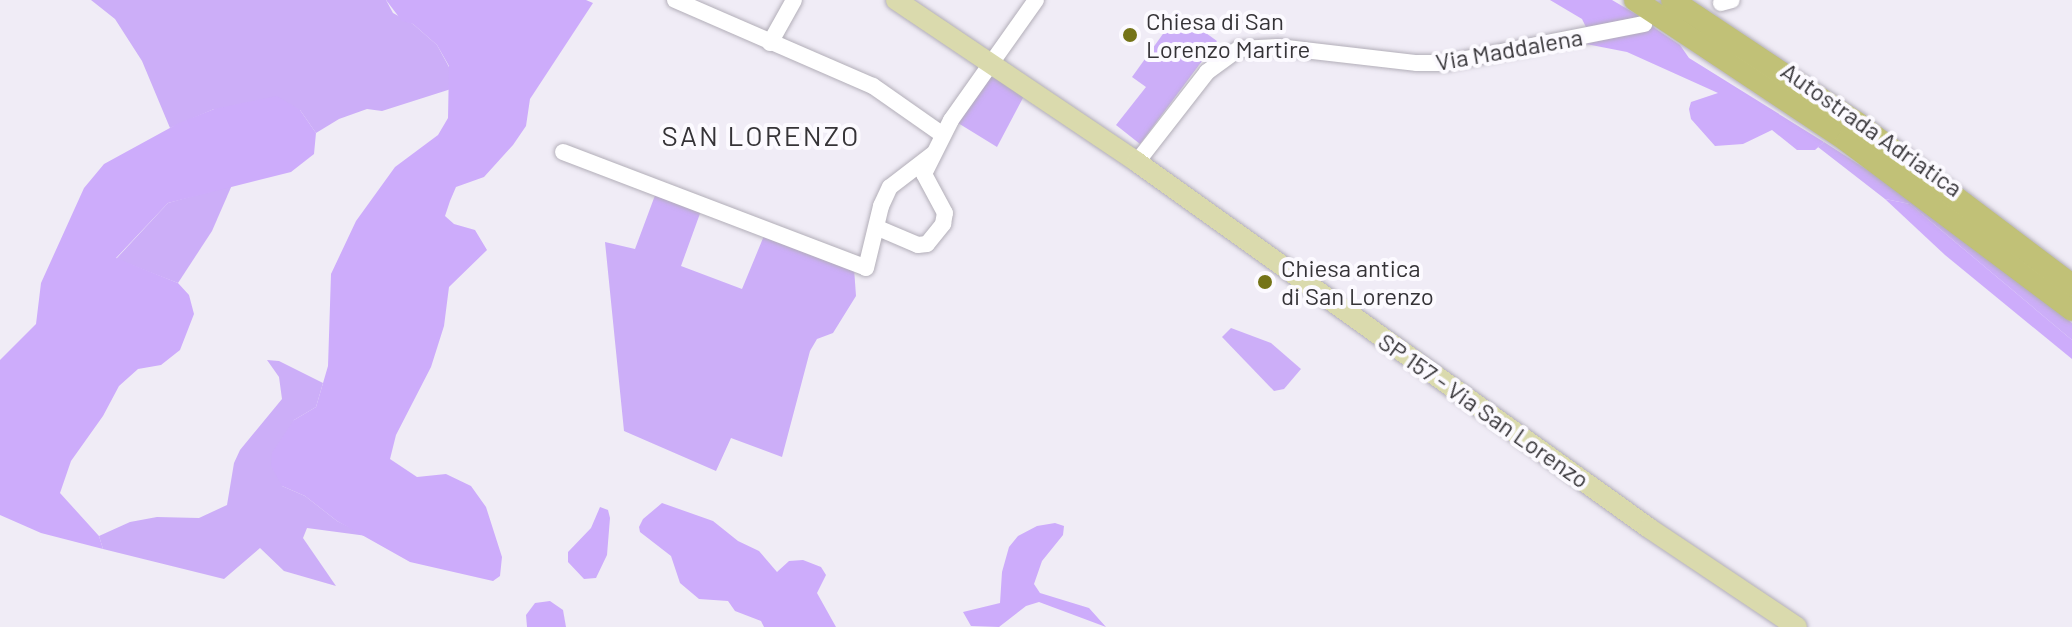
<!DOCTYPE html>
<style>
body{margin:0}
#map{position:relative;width:2072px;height:627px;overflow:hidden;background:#f0ecf6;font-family:Barlow,sans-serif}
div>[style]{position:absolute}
.green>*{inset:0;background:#ccaef8}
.forest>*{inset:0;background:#cdacfb}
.roads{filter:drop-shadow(0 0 2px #b2aeb8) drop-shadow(0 0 2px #b2aeb8)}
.minor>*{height:16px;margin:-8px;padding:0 8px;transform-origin:8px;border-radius:8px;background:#fff}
.major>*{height:20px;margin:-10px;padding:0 10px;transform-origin:10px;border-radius:10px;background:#dadaad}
.highway>*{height:22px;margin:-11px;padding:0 11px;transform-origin:11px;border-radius:11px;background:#c1c177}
.dots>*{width:22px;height:22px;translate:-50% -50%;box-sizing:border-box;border:4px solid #fcfaff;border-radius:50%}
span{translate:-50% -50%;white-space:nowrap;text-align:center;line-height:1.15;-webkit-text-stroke:8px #fcfaff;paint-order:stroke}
.poi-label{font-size:24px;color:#353337}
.left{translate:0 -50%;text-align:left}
.street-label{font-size:24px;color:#353337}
.quarter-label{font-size:28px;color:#353337;letter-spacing:2px}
</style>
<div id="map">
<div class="green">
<i style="clip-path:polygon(91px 0,386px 0,393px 13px,413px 24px,437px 45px,449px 67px,451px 89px,382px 111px,367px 109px,339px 119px,316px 133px,300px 110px,214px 109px,170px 128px,142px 61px,115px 19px)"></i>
<i style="clip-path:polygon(1178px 13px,1217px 41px,1140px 144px,1116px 125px,1146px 87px,1132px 77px)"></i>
<i style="clip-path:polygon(986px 71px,1024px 96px,997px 147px,958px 123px)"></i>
<i style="clip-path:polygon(1824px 142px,1886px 182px,2072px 323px,2072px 340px,1910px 204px,1885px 199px,1818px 147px)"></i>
<i style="clip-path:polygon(232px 185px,212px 231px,178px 283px,116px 259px,168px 203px)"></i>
<i style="clip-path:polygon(657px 190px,702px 208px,681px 266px,742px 289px,766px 231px,854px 268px,856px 296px,833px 333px,817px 339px,810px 351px,782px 457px,731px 438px,716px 471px,624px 431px,605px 242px,635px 249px)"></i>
<i style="clip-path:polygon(1231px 328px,1271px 343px,1301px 369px,1284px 389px,1274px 391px,1222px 337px)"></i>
<i style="clip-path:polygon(267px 360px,279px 361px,323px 383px,316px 407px,294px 420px,282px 486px,305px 496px,337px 521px,367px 536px,307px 528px,303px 538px,336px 586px,284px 571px,260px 548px,224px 579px,103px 549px,99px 536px,130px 522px,157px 517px,199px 518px,227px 505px,234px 463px,240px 450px,282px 399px,279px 377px)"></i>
</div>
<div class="forest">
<i style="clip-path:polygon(386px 0,586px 0,593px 3px,530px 99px,526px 126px,513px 145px,484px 177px,456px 187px,450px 201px,445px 216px,454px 224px,475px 230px,487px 250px,449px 287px,444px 326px,431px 367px,396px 435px,390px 459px,417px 477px,446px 474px,471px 486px,486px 507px,502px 557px,500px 576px,493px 581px,410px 562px,337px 521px,305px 496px,282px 486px,271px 466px,272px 453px,294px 420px,316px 407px,328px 366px,331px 274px,356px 221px,395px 167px,438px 135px,448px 118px,449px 66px,437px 45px,413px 24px,402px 21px)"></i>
<i style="clip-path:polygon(1550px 0,1612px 0,1646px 20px,1587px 29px,1582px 19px)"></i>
<i style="clip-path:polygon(1653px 27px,1680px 45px,1689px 58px,1824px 142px,1815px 150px,1797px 150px,1772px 130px,1743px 144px,1715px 146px,1691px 119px,1689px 109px,1691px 102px,1718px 93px,1627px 52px,1586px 44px)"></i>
<i style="clip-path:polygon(277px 96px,300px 110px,316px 133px,314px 154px,291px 172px,168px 203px,116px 258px,178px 283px,189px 295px,194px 314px,180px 350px,161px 365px,138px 369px,119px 386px,103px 416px,71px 461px,60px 493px,99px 536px,103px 549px,41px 533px,0 515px,0 360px,36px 324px,41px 283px,84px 188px,104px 164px,179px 123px,214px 109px)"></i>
<i style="clip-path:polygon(1885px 199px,1910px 204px,2072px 340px,2072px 359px,1945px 255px)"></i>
<i style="clip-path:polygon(662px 503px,713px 521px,738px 541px,759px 551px,777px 572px,789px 561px,803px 560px,821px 567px,826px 575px,817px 593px,836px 627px,764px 627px,761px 621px,735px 611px,728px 601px,699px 599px,680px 583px,671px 556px,640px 532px,639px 527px,643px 519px)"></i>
<i style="clip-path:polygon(600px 507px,608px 510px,610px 518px,607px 555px,596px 578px,584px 579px,568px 562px,568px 552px,591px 528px)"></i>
<i style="clip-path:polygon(1055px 523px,1064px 526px,1063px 535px,1042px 561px,1034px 584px,1040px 593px,1089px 608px,1106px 627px,1039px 602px,1026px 606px,999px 627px,971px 626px,963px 612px,1000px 603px,1002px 572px,1009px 547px,1018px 536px,1037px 526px)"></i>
<i style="clip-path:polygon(550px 601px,563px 610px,566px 627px,527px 627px,526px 615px,535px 603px)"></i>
</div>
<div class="roads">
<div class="minor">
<i style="left:675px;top:0;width:216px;rotate:23.5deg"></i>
<i style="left:873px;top:86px;width:85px;rotate:35deg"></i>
<i style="left:1721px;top:3px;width:11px;rotate:-15deg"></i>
<i style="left:770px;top:43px;width:49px;rotate:-60.8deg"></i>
<i style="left:563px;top:152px;width:324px;rotate:20.9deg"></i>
<i style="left:866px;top:268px;width:64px;rotate:-76.4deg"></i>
<i style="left:881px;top:206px;width:21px;rotate:-65deg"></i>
<i style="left:890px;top:187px;width:54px;rotate:-37.5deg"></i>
<i style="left:1137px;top:162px;width:114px;rotate:-52.1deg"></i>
<i style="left:1207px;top:72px;width:39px;rotate:-36deg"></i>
<i style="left:1239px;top:49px;width:39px;rotate:-3deg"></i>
<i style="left:1278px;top:47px;width:140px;rotate:6.6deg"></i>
<i style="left:1417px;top:63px;width:28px"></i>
<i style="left:1445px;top:63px;width:203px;rotate:-11.1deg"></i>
<i style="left:878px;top:228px;width:43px;rotate:23deg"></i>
<i style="left:918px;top:245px;width:9px;rotate:-6deg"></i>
<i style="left:927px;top:244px;width:26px;rotate:-51deg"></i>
<i style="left:943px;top:224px;width:11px;rotate:-80deg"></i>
<i style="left:945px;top:213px;width:44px;rotate:-118.3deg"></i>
<i style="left:924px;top:174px;width:60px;rotate:-63.4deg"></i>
<i style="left:951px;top:120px;width:147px;rotate:-54.7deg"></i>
</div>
<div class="major">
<i style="left:896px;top:0;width:290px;rotate:33.9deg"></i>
<i style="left:1137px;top:162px;width:629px;rotate:35.56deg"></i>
<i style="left:1649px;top:528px;width:178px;rotate:33.8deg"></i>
</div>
<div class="highway">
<i style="left:1635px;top:0;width:255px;rotate:33.6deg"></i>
<i style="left:1847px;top:141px;width:281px;rotate:36.9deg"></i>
<i style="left:1672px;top:0;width:222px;rotate:33.6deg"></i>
<i style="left:1857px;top:123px;width:269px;rotate:37deg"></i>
</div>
</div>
<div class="dots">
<i style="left:1130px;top:35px;background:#757418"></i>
<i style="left:1265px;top:282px;background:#757418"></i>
</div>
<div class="poi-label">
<span class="left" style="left:1146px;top:35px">Chiesa di San<br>Lorenzo Martire</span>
<span class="left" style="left:1281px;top:282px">Chiesa antica<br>di San Lorenzo</span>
</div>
<div class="street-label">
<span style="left:1509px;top:49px;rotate:-10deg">Via Maddalena</span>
<span style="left:1872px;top:129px;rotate:35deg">Autostrada Adriatica</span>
<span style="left:1484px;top:410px;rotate:35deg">SP 157 - Via San Lorenzo</span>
</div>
<div class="quarter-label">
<span style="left:761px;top:135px">SAN LORENZO</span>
</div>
</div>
